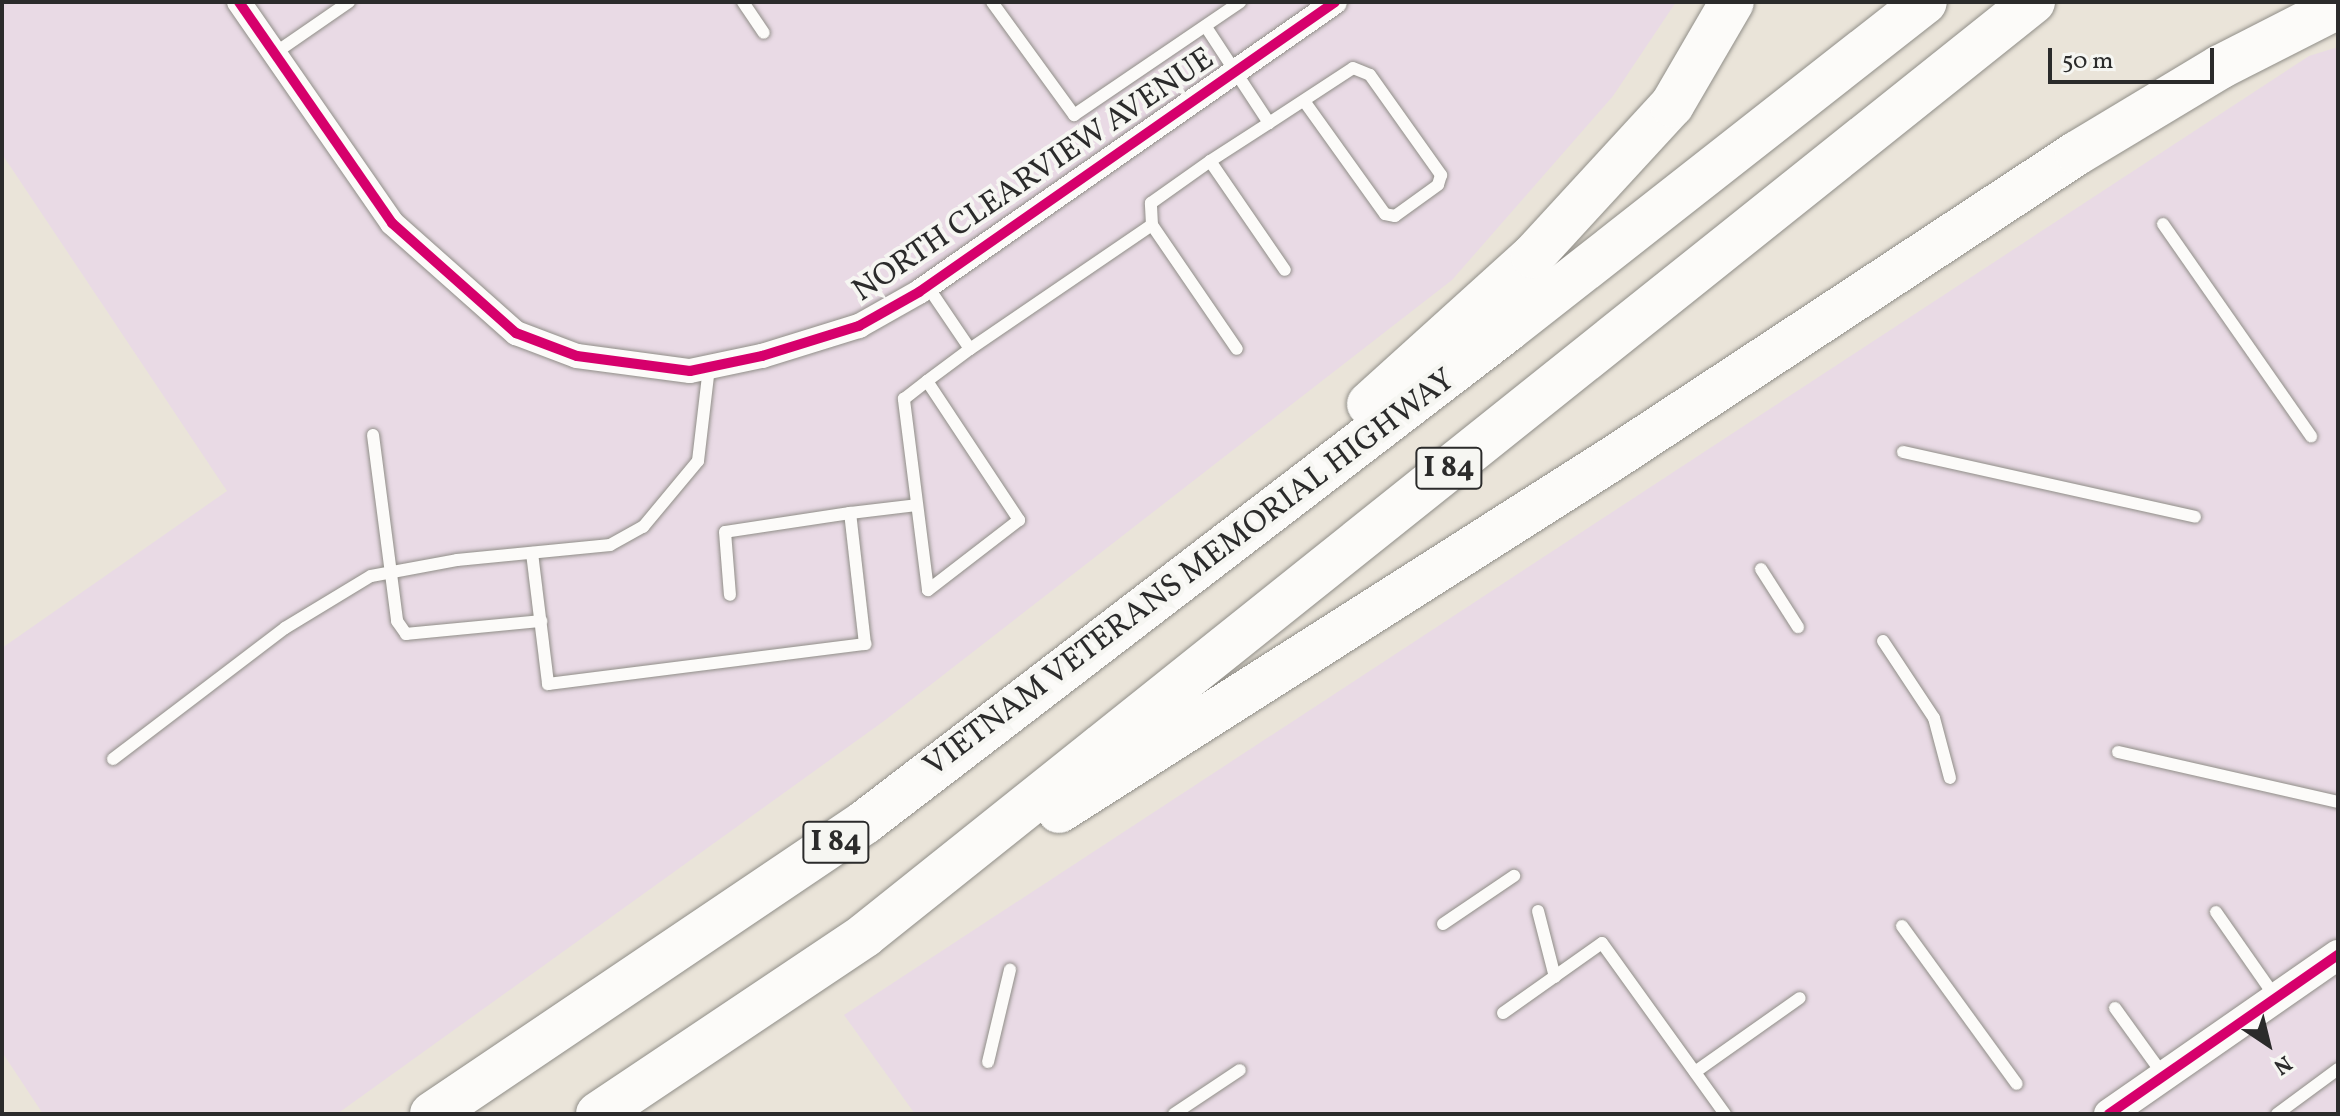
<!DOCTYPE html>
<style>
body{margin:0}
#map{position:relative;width:2340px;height:1116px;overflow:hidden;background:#eae4d9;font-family:Vollkorn,serif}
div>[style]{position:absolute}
.built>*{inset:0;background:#e9dae5}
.roads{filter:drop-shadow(0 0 2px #908e88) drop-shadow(0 0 2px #908e88)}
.service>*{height:12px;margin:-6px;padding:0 6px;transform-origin:6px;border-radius:6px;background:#fcfbf9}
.minor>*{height:24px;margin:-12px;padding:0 12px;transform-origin:12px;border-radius:12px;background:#fcfbf9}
.tertiary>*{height:30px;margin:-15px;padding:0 15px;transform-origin:15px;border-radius:15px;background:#fcfbf9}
.motorway>*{height:44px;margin:-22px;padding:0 22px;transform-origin:22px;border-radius:22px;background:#fcfbf9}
.cycleway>*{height:10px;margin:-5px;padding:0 5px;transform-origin:5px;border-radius:5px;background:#d6006c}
span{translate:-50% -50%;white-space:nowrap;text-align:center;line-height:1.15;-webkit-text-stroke:8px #f6f6f2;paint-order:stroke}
.shield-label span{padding:2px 6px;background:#f6f6f2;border:2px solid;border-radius:6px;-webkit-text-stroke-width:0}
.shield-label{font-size:30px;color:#2b2b2b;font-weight:700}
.street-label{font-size:32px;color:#2b2b2b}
.frame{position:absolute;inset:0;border:4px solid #2b2b2b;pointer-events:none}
.north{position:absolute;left:2228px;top:1004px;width:80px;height:80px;-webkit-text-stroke:6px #f6f6f2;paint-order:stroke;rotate:145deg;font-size:22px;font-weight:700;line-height:32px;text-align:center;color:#2b2b2b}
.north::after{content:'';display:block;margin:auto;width:28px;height:36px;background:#2b2b2b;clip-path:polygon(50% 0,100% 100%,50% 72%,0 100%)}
.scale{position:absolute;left:2048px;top:48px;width:166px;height:36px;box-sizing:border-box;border:4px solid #2b2b2b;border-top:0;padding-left:10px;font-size:24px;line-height:28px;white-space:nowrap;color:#2b2b2b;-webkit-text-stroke:6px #f6f6f2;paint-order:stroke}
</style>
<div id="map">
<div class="built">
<i style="clip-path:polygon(2px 2px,1676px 2px,1613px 96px,1452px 280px,884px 721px,337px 1114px,43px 1114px,2px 1052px,2px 648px,227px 491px,2px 154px)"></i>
<i style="clip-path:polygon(2338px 47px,2338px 1114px,915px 1114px,844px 1015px,2309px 56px)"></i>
</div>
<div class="roads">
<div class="service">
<i style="left:743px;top:2px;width:37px;rotate:56deg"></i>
<i style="left:992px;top:2px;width:140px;rotate:54deg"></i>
<i style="left:1074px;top:115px;width:201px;rotate:-34.2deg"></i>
<i style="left:1206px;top:27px;width:115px;rotate:56.7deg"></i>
<i style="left:1269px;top:123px;width:70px;rotate:147.2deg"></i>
<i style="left:1210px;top:161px;width:132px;rotate:55.5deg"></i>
<i style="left:275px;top:53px;width:90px;rotate:-34.6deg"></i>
<i style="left:1269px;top:123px;width:100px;rotate:-33.2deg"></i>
<i style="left:1353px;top:68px;width:18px;rotate:22deg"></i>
<i style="left:1370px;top:75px;width:123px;rotate:54.6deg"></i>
<i style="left:1441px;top:175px;width:10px;rotate:107deg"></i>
<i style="left:1438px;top:185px;width:53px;rotate:144.2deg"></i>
<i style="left:1395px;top:216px;width:10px;rotate:-169deg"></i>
<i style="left:1385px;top:214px;width:139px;rotate:-125.6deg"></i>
<i style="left:2163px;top:224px;width:259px;rotate:55.1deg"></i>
<i style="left:1152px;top:225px;width:22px;rotate:-93deg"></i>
<i style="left:1151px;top:203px;width:72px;rotate:-35.4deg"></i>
<i style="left:970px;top:349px;width:220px;rotate:-34.3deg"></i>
<i style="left:1152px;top:225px;width:150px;rotate:55.6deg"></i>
<i style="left:927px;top:381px;width:167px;rotate:56.5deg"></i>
<i style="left:1019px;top:520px;width:115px;rotate:142.4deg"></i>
<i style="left:928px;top:590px;width:193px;rotate:-97.2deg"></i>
<i style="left:904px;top:399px;width:29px;rotate:-38deg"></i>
<i style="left:927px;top:381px;width:54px;rotate:-36.7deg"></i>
<i style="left:970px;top:349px;width:75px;rotate:-124.1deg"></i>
<i style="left:373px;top:435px;width:188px;rotate:82.6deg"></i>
<i style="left:397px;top:621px;width:16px;rotate:55deg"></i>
<i style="left:406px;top:634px;width:136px;rotate:-5.5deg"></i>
<i style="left:1903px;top:452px;width:299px;rotate:12.5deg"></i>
<i style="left:850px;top:513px;width:67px;rotate:-6.8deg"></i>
<i style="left:532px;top:553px;width:132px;rotate:83deg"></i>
<i style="left:548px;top:684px;width:320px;rotate:-7.2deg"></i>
<i style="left:865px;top:644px;width:132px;rotate:-96.5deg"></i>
<i style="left:850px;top:513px;width:126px;rotate:171.4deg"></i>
<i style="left:725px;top:532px;width:63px;rotate:85.5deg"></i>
<i style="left:1761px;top:569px;width:69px;rotate:57.5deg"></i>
<i style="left:1883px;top:641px;width:92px;rotate:56.5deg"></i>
<i style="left:1934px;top:718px;width:62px;rotate:75.1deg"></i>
<i style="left:2118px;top:752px;width:226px;rotate:12.8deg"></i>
<i style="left:113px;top:759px;width:216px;rotate:-37.3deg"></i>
<i style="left:285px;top:628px;width:100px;rotate:-31.2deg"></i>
<i style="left:371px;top:576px;width:87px;rotate:-10.5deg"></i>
<i style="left:457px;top:560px;width:154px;rotate:-5.6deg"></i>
<i style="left:610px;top:545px;width:38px;rotate:-29deg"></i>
<i style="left:643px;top:527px;width:86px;rotate:-50.2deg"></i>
<i style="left:698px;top:461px;width:95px;rotate:-83.3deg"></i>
<i style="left:1538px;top:911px;width:68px;rotate:75.6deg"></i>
<i style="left:2216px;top:912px;width:105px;rotate:55.1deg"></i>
<i style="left:1443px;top:924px;width:86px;rotate:-34.1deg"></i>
<i style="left:1902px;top:926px;width:195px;rotate:54deg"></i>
<i style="left:2115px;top:1008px;width:84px;rotate:54.2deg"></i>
<i style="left:1503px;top:1013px;width:121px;rotate:-35.3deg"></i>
<i style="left:1602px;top:943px;width:211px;rotate:54.3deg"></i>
<i style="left:988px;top:1062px;width:95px;rotate:-76.6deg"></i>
<i style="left:1695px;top:1072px;width:128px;rotate:-35.2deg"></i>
<i style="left:1174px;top:1114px;width:79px;rotate:-33.7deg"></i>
<i style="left:2277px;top:1114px;width:76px;rotate:-36.4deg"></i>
</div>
<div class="minor">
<i style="left:239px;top:2px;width:269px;rotate:55.3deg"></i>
<i style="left:392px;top:223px;width:166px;rotate:41.6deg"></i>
<i style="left:516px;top:333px;width:65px;rotate:20.7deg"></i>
<i style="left:577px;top:356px;width:114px;rotate:7.6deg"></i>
<i style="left:690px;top:371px;width:74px;rotate:-11.8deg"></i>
<i style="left:762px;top:356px;width:102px;rotate:-17.2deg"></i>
<i style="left:859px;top:326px;width:69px;rotate:-29.5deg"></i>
<i style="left:919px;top:292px;width:507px;rotate:-34.88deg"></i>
</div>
<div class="tertiary">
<i style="left:2109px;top:1114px;width:279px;rotate:-34.8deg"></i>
</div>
<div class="motorway">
<i style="left:1369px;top:404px;width:221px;rotate:-42.1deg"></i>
<i style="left:1533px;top:256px;width:205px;rotate:-47.4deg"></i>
<i style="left:1672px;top:105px;width:119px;rotate:-59.8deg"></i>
<i style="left:1059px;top:811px;width:656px;rotate:-32.48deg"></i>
<i style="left:1612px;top:459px;width:557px;rotate:-33.35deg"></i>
<i style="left:2077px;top:153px;width:167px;rotate:-31deg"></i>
<i style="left:2220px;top:67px;width:132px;rotate:-27deg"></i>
<i style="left:432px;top:1114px;width:522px;rotate:-33.99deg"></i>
<i style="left:865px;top:822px;width:809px;rotate:-37.46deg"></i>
<i style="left:1507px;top:330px;width:531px;rotate:-38.12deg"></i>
<i style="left:598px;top:1114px;width:321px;rotate:-33.8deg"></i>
<i style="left:865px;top:935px;width:1495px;rotate:-38.62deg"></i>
</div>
</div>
<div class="cycleway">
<i style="left:239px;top:2px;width:269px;rotate:55.3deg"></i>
<i style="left:392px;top:223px;width:166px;rotate:41.6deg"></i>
<i style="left:516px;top:333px;width:65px;rotate:20.7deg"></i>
<i style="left:577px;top:356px;width:114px;rotate:7.6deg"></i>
<i style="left:690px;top:371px;width:74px;rotate:-11.8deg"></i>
<i style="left:762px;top:356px;width:102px;rotate:-17.2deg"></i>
<i style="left:859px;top:326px;width:69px;rotate:-29.5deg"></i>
<i style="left:919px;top:292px;width:507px;rotate:-34.88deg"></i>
<i style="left:2109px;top:1114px;width:279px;rotate:-34.8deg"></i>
</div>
<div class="shield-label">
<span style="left:1449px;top:468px">I 84</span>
<span style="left:836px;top:842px">I 84</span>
</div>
<div class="street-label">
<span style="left:1034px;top:176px;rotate:-34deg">NORTH CLEARVIEW AVENUE</span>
<span style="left:1190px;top:574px;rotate:-37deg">VIETNAM VETERANS MEMORIAL HIGHWAY</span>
</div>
<div class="frame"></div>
<div class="north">N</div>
<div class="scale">50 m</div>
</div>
